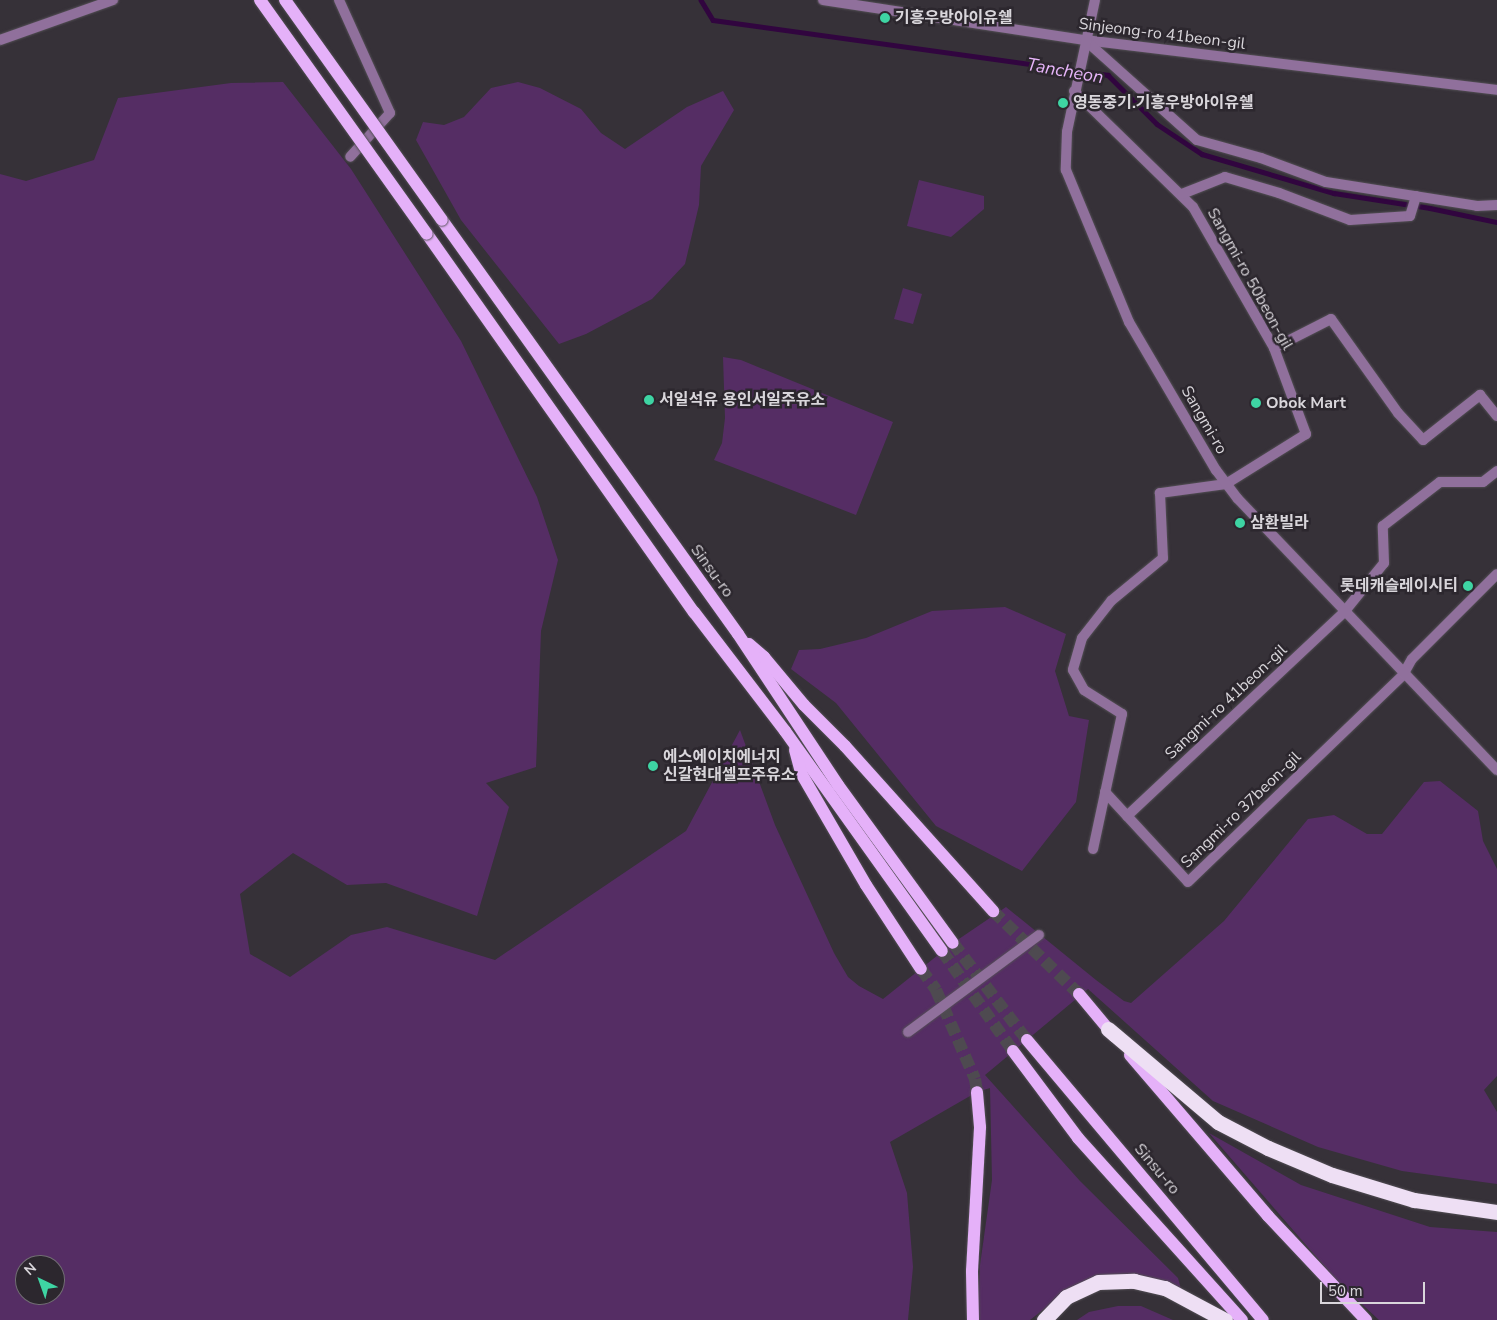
<!DOCTYPE html>
<meta charset="utf-8">
<style>
body{margin:0}
#map{position:relative;width:1497px;height:1320px;overflow:hidden;background:#363138;font-family:"Nunito Sans","Noto Sans KR",sans-serif}
div>[style]{position:absolute}
.green>*{inset:0;background:#552d64}
.stream>*{height:4.5px;margin:-2.25px;padding:0 2.25px;transform-origin:2.25px;border-radius:2.25px;background:#31053f}
.primary-tunnel>*{height:12px;margin-top:-6px;transform-origin:0;background:repeating-linear-gradient(90deg,#4e4a50 0 12px,transparent 0 18px)}
.roads{filter:drop-shadow(0 0 1px #534f55) drop-shadow(0 0 1px #534f55)}
.minor>*{height:10px;margin:-5px;padding:0 5px;transform-origin:5px;border-radius:5px;background:#90709c}
.tertiary>*{height:10px;margin:-5px;padding:0 5px;transform-origin:5px;border-radius:5px;background:#90709c}
.primary>*{height:12px;margin:-6px;padding:0 6px;transform-origin:6px;border-radius:6px;background:#e5b1f9}
.motorway>*{height:15px;margin:-7.5px;padding:0 7.5px;transform-origin:7.5px;border-radius:7.5px;background:#eedff4}
.bridges{filter:drop-shadow(0 0 1px #534f55) drop-shadow(0 0 1px #534f55)}
.pedestrian-bridge>*{height:10px;margin:-5px;padding:0 5px;transform-origin:5px;border-radius:5px;background:#90709c}
.primary-bridge>*{height:12px;margin:-6px;padding:0 6px;transform-origin:6px;border-radius:6px;background:#e5b1f9}
.dots>*{width:14px;height:14px;translate:-50% -50%;box-sizing:border-box;border:2px solid #2c272e;border-radius:50%}
span{translate:-50% -50%;white-space:nowrap;text-align:center;line-height:1.15;-webkit-text-stroke:5px #2c272e;paint-order:stroke}
.poi-label{font-size:16px;color:#d9d6db;font-weight:700}
.left{translate:0 -50%;text-align:left}
.right{translate:-100% -50%;text-align:right}
.street-label{font-size:16px;color:#d9d6db}
.water-label{font-size:18px;color:#e7b5fa;font-style:italic}
.north{position:absolute;left:15px;top:1255px;width:50px;height:50px;box-sizing:border-box;background:#2c272e;border:1px solid #716d73;border-radius:50%;rotate:318deg;font-size:14px;font-weight:700;line-height:20px;text-align:center;color:#d9d6db}
.north::after{content:'';display:block;margin:auto;width:18px;height:22px;background:#3ed4a3;clip-path:polygon(50% 0,100% 100%,50% 72%,0 100%)}
.scale{position:absolute;left:1320px;top:1282px;width:105px;height:22px;box-sizing:border-box;border:2px solid #d9d6db;border-top:0;padding-left:6px;font-size:15px;line-height:18px;white-space:nowrap;color:#d9d6db;-webkit-text-stroke:4px #2c272e;paint-order:stroke}
</style>
<div id="map">
<div class="green">
<i style="clip-path:polygon(evenodd,283px 82px,351px 169px,461px 341px,537px 497px,558px 560px,541px 631px,536px 767px,486px 783px,509px 807px,477px 916px,386px 883px,347px 885px,293px 853px,240px 894px,250px 954px,290px 977px,351px 935px,387px 927px,495px 960px,686px 831px,740px 730px,775px 825px,834px 953px,848px 977px,859px 986px,883px 999px,953px 943px,1006px 907px,1096px 980px,1124px 1001px,1131px 1003px,1224px 921px,1308px 819px,1334px 815px,1367px 834px,1382px 834px,1424px 782px,1440px 781px,1478px 811px,1483px 841px,1497px 869px,1497px 1076px,1484px 1090px,1497px 1112px,1497px 1184px,1402px 1171px,1318px 1147px,1213px 1101px,1088px 989px,985px 1075px,1080px 1181px,1178px 1278px,1181px 1289px,1071px 1288px,1030px 1320px,978px 1320px,980px 1265px,992px 1180px,990px 1088px,977px 1092px,890px 1142px,907px 1193px,913px 1267px,908px 1320px,0 1320px,0 174px,26px 181px,94px 160px,118px 98px,231px 83px,283px 82px,25px 1265px,55px 1265px,55px 1295px,25px 1295px,25px 1265px)"></i>
<i style="clip-path:polygon(518px 82px,540px 88px,581px 109px,601px 133px,625px 149px,687px 107px,723px 91px,734px 110px,701px 166px,699px 205px,685px 264px,652px 299px,586px 334px,559px 344px,461px 220px,416px 140px,423px 122px,444px 125px,464px 117px,491px 88px)"></i>
<i style="clip-path:polygon(919px 180px,984px 196px,984px 209px,951px 237px,907px 226px)"></i>
<i style="clip-path:polygon(903px 288px,922px 294px,913px 324px,894px 319px)"></i>
<i style="clip-path:polygon(723px 357px,741px 360px,893px 422px,856px 515px,714px 460px,722px 443px,725px 418px)"></i>
<i style="clip-path:polygon(1005px 607px,1066px 634px,1055px 671px,1069px 716px,1089px 720px,1076px 802px,1022px 871px,936px 826px,836px 703px,791px 669px,799px 650px,820px 649px,866px 638px,932px 611px)"></i>
<i style="clip-path:polygon(1209px 1133px,1301px 1185px,1430px 1227px,1497px 1232px,1497px 1320px,1379px 1320px,1339px 1283px)"></i>
<i style="clip-path:polygon(1118px 1306px,1141px 1306px,1173px 1320px,1077px 1320px,1089px 1312px)"></i>
</div>
<div class="stream">
<i style="left:701px;top:0;width:23px;rotate:59deg"></i>
<i style="left:713px;top:20px;width:399px;rotate:7.9deg"></i>
<i style="left:1108px;top:75px;width:69px;rotate:45deg"></i>
<i style="left:1157px;top:124px;width:54px;rotate:33.7deg"></i>
<i style="left:1202px;top:154px;width:138px;rotate:16.5deg"></i>
<i style="left:1334px;top:193px;width:97px;rotate:8.9deg"></i>
<i style="left:1430px;top:208px;width:68px;rotate:11.8deg"></i>
</div>
<div class="primary-tunnel">
<i style="left:993px;top:911px;width:120px;rotate:44deg"></i>
<i style="left:953px;top:943px;width:122px;rotate:52.7deg"></i>
<i style="left:942px;top:951px;width:123px;rotate:54.6deg"></i>
<i style="left:921px;top:969px;width:26px;rotate:54deg"></i>
<i style="left:936px;top:990px;width:97px;rotate:66.3deg"></i>
<i style="left:975px;top:1079px;width:13px;rotate:81deg"></i>
</div>
<div class="roads">
<div class="minor">
<i style="left:339px;top:0;width:124px;rotate:65.7deg"></i>
<i style="left:390px;top:113px;width:59px;rotate:132.3deg"></i>
<i style="left:823px;top:0;width:265px;rotate:8.7deg"></i>
<i style="left:1085px;top:40px;width:415px;rotate:6.9deg"></i>
<i style="left:0;top:40px;width:120px;rotate:-19.5deg"></i>
<i style="left:1085px;top:40px;width:150px;rotate:41.8deg"></i>
<i style="left:1197px;top:140px;width:66px;rotate:15.7deg"></i>
<i style="left:1261px;top:158px;width:69px;rotate:20.3deg"></i>
<i style="left:1326px;top:182px;width:153px;rotate:9deg"></i>
<i style="left:1477px;top:206px;width:20px;rotate:-3deg"></i>
<i style="left:1074px;top:91px;width:166px;rotate:44.3deg"></i>
<i style="left:1193px;top:207px;width:163px;rotate:60.1deg"></i>
<i style="left:1274px;top:348px;width:92px;rotate:69.6deg"></i>
<i style="left:1306px;top:434px;width:94px;rotate:148deg"></i>
<i style="left:1226px;top:484px;width:67px;rotate:172.2deg"></i>
<i style="left:1160px;top:493px;width:65px;rotate:87.4deg"></i>
<i style="left:1163px;top:558px;width:67px;rotate:140.4deg"></i>
<i style="left:1111px;top:601px;width:47px;rotate:128.1deg"></i>
<i style="left:1082px;top:638px;width:33px;rotate:106deg"></i>
<i style="left:1073px;top:670px;width:23px;rotate:61deg"></i>
<i style="left:1084px;top:690px;width:45px;rotate:32.3deg"></i>
<i style="left:1122px;top:714px;width:138px;rotate:102.1deg"></i>
<i style="left:1182px;top:194px;width:46px;rotate:-21.6deg"></i>
<i style="left:1225px;top:177px;width:56px;rotate:16.5deg"></i>
<i style="left:1279px;top:193px;width:76px;rotate:20.8deg"></i>
<i style="left:1350px;top:220px;width:60px;rotate:-3.8deg"></i>
<i style="left:1410px;top:216px;width:21px;rotate:-73deg"></i>
<i style="left:1274px;top:348px;width:64px;rotate:-27deg"></i>
<i style="left:1331px;top:319px;width:115px;rotate:54.5deg"></i>
<i style="left:1398px;top:413px;width:37px;rotate:47deg"></i>
<i style="left:1423px;top:440px;width:73px;rotate:-38.3deg"></i>
<i style="left:1480px;top:395px;width:27px;rotate:51deg"></i>
<i style="left:1105px;top:792px;width:122px;rotate:47.3deg"></i>
<i style="left:1188px;top:882px;width:298px;rotate:-43.9deg"></i>
<i style="left:1403px;top:675px;width:18px;rotate:-61deg"></i>
<i style="left:1412px;top:659px;width:120px;rotate:-45deg"></i>
<i style="left:1127px;top:816px;width:299px;rotate:-43.2deg"></i>
<i style="left:1345px;top:611px;width:62px;rotate:-50.9deg"></i>
<i style="left:1384px;top:563px;width:37px;rotate:-92deg"></i>
<i style="left:1383px;top:526px;width:72px;rotate:-37.7deg"></i>
<i style="left:1440px;top:482px;width:43px"></i>
<i style="left:1483px;top:482px;width:18px;rotate:-38deg"></i>
</div>
<div class="tertiary">
<i style="left:1095px;top:0;width:135px;rotate:102deg"></i>
<i style="left:1067px;top:132px;width:38px;rotate:92deg"></i>
<i style="left:1066px;top:170px;width:165px;rotate:67.5deg"></i>
<i style="left:1129px;top:322px;width:172px;rotate:59.6deg"></i>
<i style="left:1216px;top:470px;width:36px;rotate:53deg"></i>
<i style="left:1238px;top:499px;width:375px;rotate:46.3deg"></i>
</div>
<div class="primary">
<i style="left:442px;top:220px;width:509px;rotate:54.44deg"></i>
<i style="left:738px;top:634px;width:181px;rotate:56.5deg"></i>
<i style="left:838px;top:785px;width:195px;rotate:54deg"></i>
<i style="left:427px;top:234px;width:463px;rotate:54.8deg"></i>
<i style="left:694px;top:612px;width:150px;rotate:52.6deg"></i>
<i style="left:785px;top:731px;width:270px;rotate:54.5deg"></i>
<i style="left:749px;top:644px;width:20px;rotate:41deg"></i>
<i style="left:764px;top:657px;width:62px;rotate:50.2deg"></i>
<i style="left:804px;top:705px;width:58px;rotate:45deg"></i>
<i style="left:845px;top:746px;width:222px;rotate:48.1deg"></i>
<i style="left:795px;top:750px;width:24px;rotate:75deg"></i>
<i style="left:801px;top:773px;width:129px;rotate:59.9deg"></i>
<i style="left:866px;top:885px;width:100px;rotate:56.8deg"></i>
<i style="left:1079px;top:994px;width:55px;rotate:50.2deg"></i>
<i style="left:1027px;top:1040px;width:366px;rotate:49.9deg"></i>
<i style="left:1013px;top:1051px;width:109px;rotate:53.2deg"></i>
<i style="left:1078px;top:1138px;width:245px;rotate:48deg"></i>
<i style="left:1130px;top:1055px;width:212px;rotate:49.4deg"></i>
<i style="left:1268px;top:1216px;width:143px;rotate:46.7deg"></i>
<i style="left:973px;top:1320px;width:49px;rotate:-91.2deg"></i>
<i style="left:972px;top:1271px;width:144px;rotate:-86.8deg"></i>
<i style="left:980px;top:1127px;width:35px;rotate:-95deg"></i>
</div>
<div class="motorway">
<i style="left:1108px;top:1029px;width:144px;rotate:40.2deg"></i>
<i style="left:1218px;top:1122px;width:56px;rotate:27.5deg"></i>
<i style="left:1268px;top:1148px;width:69px;rotate:22.9deg"></i>
<i style="left:1332px;top:1175px;width:86px;rotate:17deg"></i>
<i style="left:1414px;top:1200px;width:84px;rotate:8.2deg"></i>
<i style="left:1044px;top:1320px;width:32px;rotate:-46deg"></i>
<i style="left:1066px;top:1297px;width:35px;rotate:-25deg"></i>
<i style="left:1098px;top:1282px;width:36px;rotate:-2deg"></i>
<i style="left:1134px;top:1281px;width:32px;rotate:13deg"></i>
<i style="left:1165px;top:1288px;width:68px;rotate:28.1deg"></i>
</div>
</div>
<div class="bridges">
<div class="pedestrian-bridge">
<i style="left:908px;top:1032px;width:163px;rotate:-36.5deg"></i>
</div>
<div class="primary-bridge">
<i style="left:260px;top:0;width:287px;rotate:54.5deg"></i>
<i style="left:285px;top:0;width:270px;rotate:54.5deg"></i>
</div>
</div>
<div class="dots">
<i style="left:885px;top:18px;background:#3ed4a3"></i>
<i style="left:1063px;top:103px;background:#3ed4a3"></i>
<i style="left:649px;top:400px;background:#3ed4a3"></i>
<i style="left:1256px;top:403px;background:#3ed4a3"></i>
<i style="left:1240px;top:523px;background:#3ed4a3"></i>
<i style="left:1468px;top:586px;background:#3ed4a3"></i>
<i style="left:653px;top:766px;background:#3ed4a3"></i>
</div>
<div class="poi-label">
<span class="left" style="left:895px;top:18px">기흥우방아이유쉘</span>
<span class="left" style="left:1073px;top:103px">영동중기.기흥우방아이유쉘</span>
<span class="left" style="left:659px;top:400px">서일석유 용인서일주유소</span>
<span class="left" style="left:1266px;top:403px">Obok Mart</span>
<span class="left" style="left:1250px;top:523px">삼환빌라</span>
<span class="right" style="left:1458px;top:586px">롯데캐슬레이시티</span>
<span class="left" style="left:663px;top:766px">에스에이치에너지<br>신갈현대셀프주유소</span>
</div>
<div class="street-label">
<span style="left:1162px;top:34px;rotate:7deg">Sinjeong-ro 41beon-gil</span>
<span style="left:1250px;top:279px;rotate:61deg">Sangmi-ro 50beon-gil</span>
<span style="left:1204px;top:420px;rotate:60deg">Sangmi-ro</span>
<span style="left:712px;top:571px;rotate:54deg">Sinsu-ro</span>
<span style="left:1226px;top:702px;rotate:-43deg">Sangmi-ro 41beon-gil</span>
<span style="left:1241px;top:810px;rotate:-44deg">Sangmi-ro 37beon-gil</span>
<span style="left:1157px;top:1169px;rotate:50deg">Sinsu-ro</span>
</div>
<div class="water-label">
<span style="left:1065px;top:71px;rotate:10deg">Tancheon</span>
</div>
<div class="north">N</div>
<div class="scale">50 m</div>
</div>
